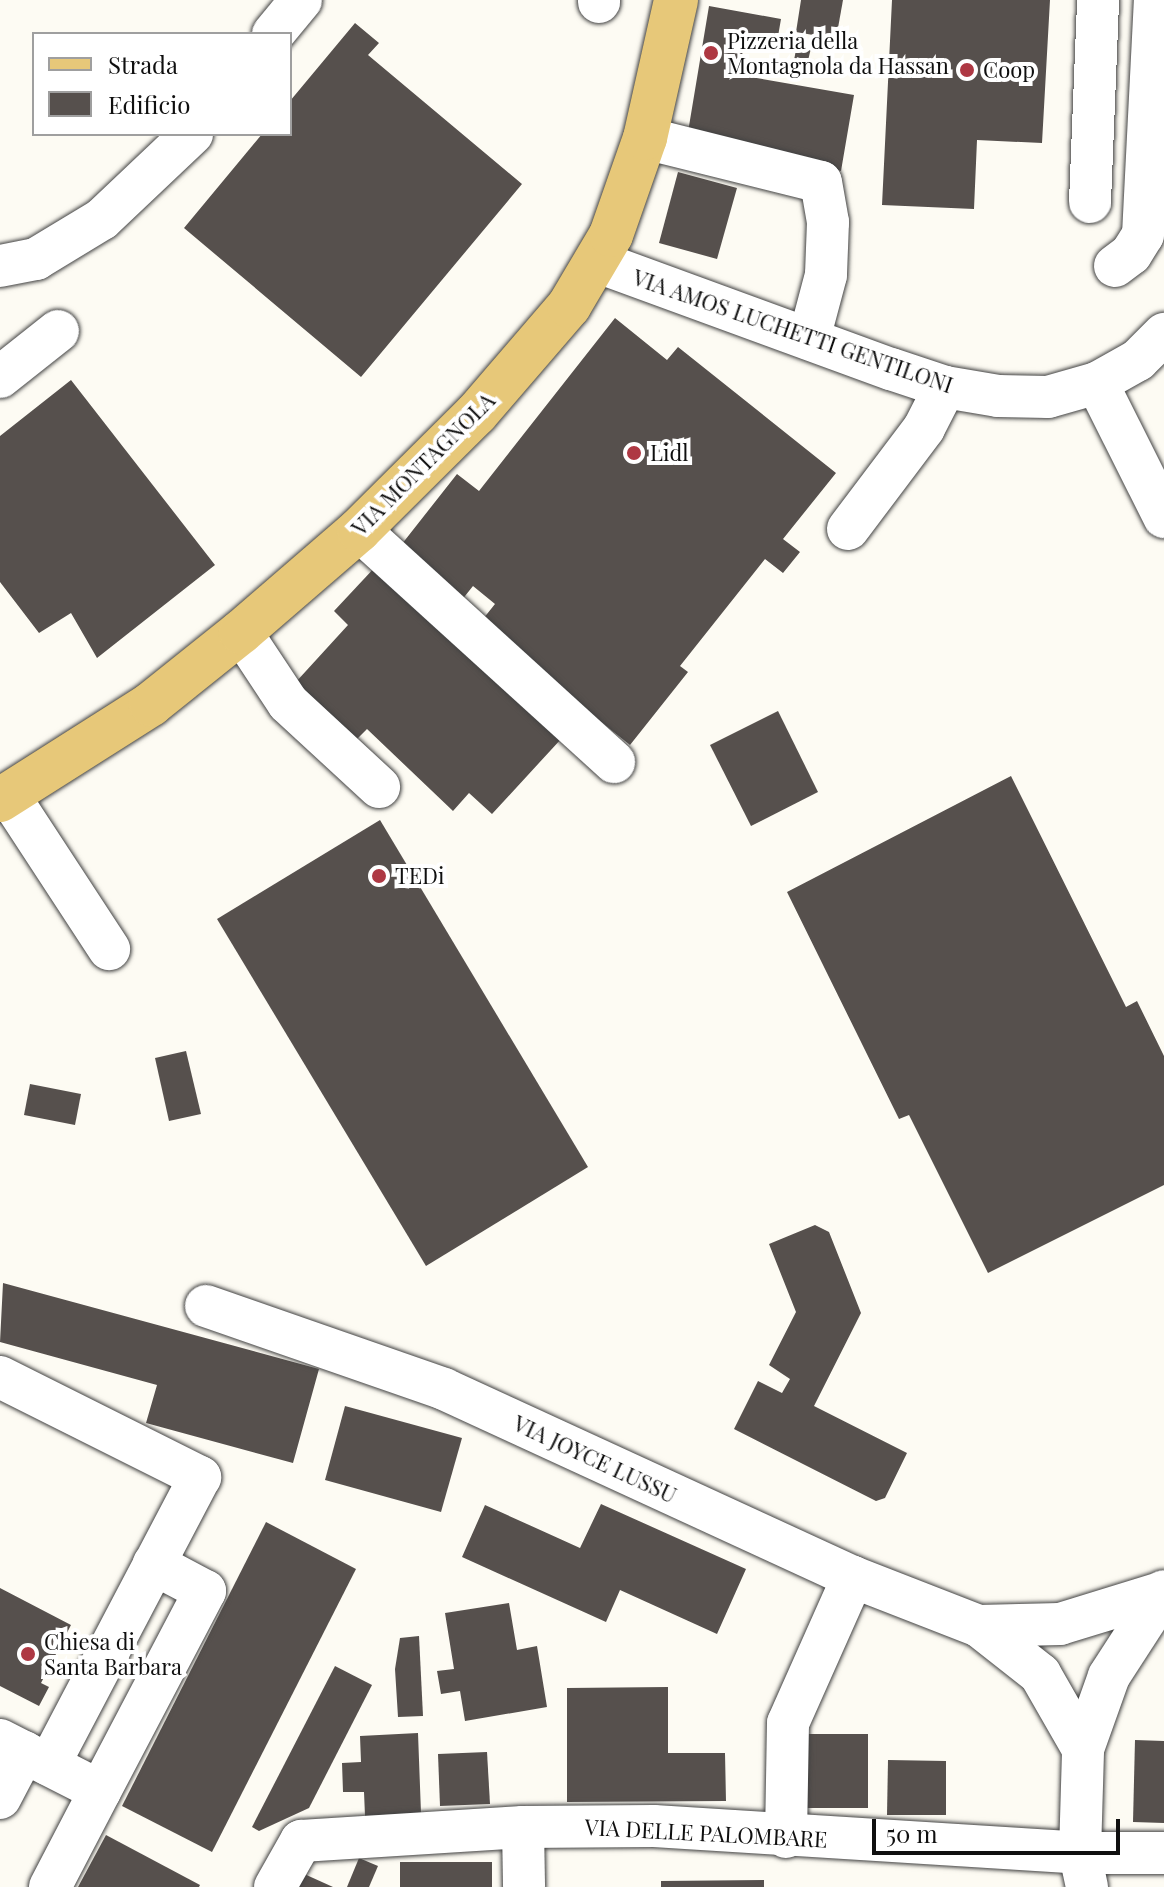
<!DOCTYPE html>
<style>
body{margin:0}
#map{position:relative;width:1164px;height:1887px;overflow:hidden;background:#fdfbf3;font-family:"Playfair Display",serif}
div>[style]{position:absolute}
.building>*{inset:0;background:#56504d}
.roads{filter:drop-shadow(0 0 2px #424242) drop-shadow(0 0 2px #424242)}
.minor>*{height:42px;margin:-21px;padding:0 21px;transform-origin:21px;border-radius:21px;background:#fff}
.major>*{height:44px;margin:-22px;padding:0 22px;transform-origin:22px;border-radius:22px;background:#e7c879}
.dots>*{width:22px;height:22px;translate:-50% -50%;box-sizing:border-box;border:4px solid #fff;border-radius:50%}
span{translate:-50% -50%;white-space:nowrap;text-align:center;line-height:1.15;-webkit-text-stroke:8px #fff;paint-order:stroke}
.poi-label{font-size:22px;color:#0f0f0f}
.left{translate:0 -50%;text-align:left}
.street-label{font-size:22px;color:#0f0f0f}
.legend{position:absolute;left:32px;top:32px;width:260px;height:104px;box-sizing:border-box;background:#fff;border:2px solid #9f9f9f;margin:0;padding:10px 14px;list-style:none;font-size:24px;color:#0f0f0f}
.legend li{display:flex;align-items:center;gap:16px;height:40px}
.legend b{width:40px;border:2px solid #9f9f9f}
.scale{position:absolute;left:872px;top:1819px;width:248px;height:36px;box-sizing:border-box;border:4px solid #0f0f0f;border-top:0;padding-left:10px;font-size:24px;line-height:28px;white-space:nowrap;color:#0f0f0f;-webkit-text-stroke:6px #fff;paint-order:stroke}
</style>
<div id="map">
<div class="building">
<i style="clip-path:polygon(801px 0,843px 0,836px 39px,796px 32px)"></i>
<i style="clip-path:polygon(892px 0,1050px 0,1042px 143px,977px 140px,974px 209px,882px 205px)"></i>
<i style="clip-path:polygon(709px 6px,781px 19px,776px 48px,744px 43px,739px 75px,854px 95px,841px 171px,686px 144px)"></i>
<i style="clip-path:polygon(355px 23px,379px 43px,368px 55px,522px 184px,361px 377px,184px 228px,262px 134px,290px 134px,290px 101px)"></i>
<i style="clip-path:polygon(797px 45px,811px 48px,806px 69px,793px 65px)"></i>
<i style="clip-path:polygon(678px 172px,737px 188px,717px 259px,659px 243px)"></i>
<i style="clip-path:polygon(615px 318px,667px 360px,678px 347px,836px 473px,783px 539px,800px 552px,783px 573px,765px 559px,680px 666px,688px 672px,630px 745px,479px 624px,495px 604px,473px 586px,461px 601px,398px 549px,457px 474px,479px 491px)"></i>
<i style="clip-path:polygon(71px 380px,215px 565px,97px 658px,71px 613px,39px 633px,0 582px,0 436px)"></i>
<i style="clip-path:polygon(377px 565px,562px 738px,492px 814px,469px 793px,453px 811px,367px 729px,356px 740px,295px 683px,348px 625px,334px 611px)"></i>
<i style="clip-path:polygon(778px 711px,818px 792px,751px 826px,710px 745px)"></i>
<i style="clip-path:polygon(1011px 776px,1126px 1007px,1137px 1001px,1164px 1056px,1164px 1185px,988px 1273px,909px 1115px,899px 1119px,787px 892px)"></i>
<i style="clip-path:polygon(380px 820px,588px 1167px,426px 1266px,217px 919px)"></i>
<i style="clip-path:polygon(186px 1051px,201px 1114px,169px 1121px,155px 1058px)"></i>
<i style="clip-path:polygon(30px 1084px,81px 1094px,75px 1125px,24px 1115px)"></i>
<i style="clip-path:polygon(815px 1225px,829px 1232px,861px 1313px,814px 1406px,907px 1453px,885px 1498px,876px 1501px,734px 1429px,758px 1381px,782px 1393px,790px 1379px,769px 1365px,796px 1312px,769px 1244px)"></i>
<i style="clip-path:polygon(3px 1283px,319px 1369px,293px 1463px,146px 1423px,157px 1385px,0 1342px)"></i>
<i style="clip-path:polygon(345px 1406px,462px 1438px,441px 1512px,325px 1480px)"></i>
<i style="clip-path:polygon(601px 1504px,746px 1569px,717px 1634px,620px 1590px,606px 1622px,462px 1557px,485px 1505px,580px 1548px)"></i>
<i style="clip-path:polygon(266px 1522px,356px 1569px,212px 1852px,122px 1806px)"></i>
<i style="clip-path:polygon(0 1588px,71px 1625px,41px 1683px,49px 1687px,39px 1706px,0 1686px)"></i>
<i style="clip-path:polygon(509px 1603px,517px 1650px,537px 1646px,547px 1707px,465px 1721px,460px 1691px,441px 1694px,437px 1671px,454px 1669px,445px 1613px)"></i>
<i style="clip-path:polygon(419px 1636px,423px 1716px,398px 1717px,395px 1669px,400px 1638px)"></i>
<i style="clip-path:polygon(335px 1666px,372px 1685px,309px 1808px,259px 1831px,252px 1827px)"></i>
<i style="clip-path:polygon(668px 1687px,668px 1753px,725px 1753px,726px 1801px,567px 1802px,567px 1688px)"></i>
<i style="clip-path:polygon(418px 1733px,421px 1813px,365px 1816px,364px 1792px,343px 1792px,342px 1763px,361px 1762px,360px 1736px)"></i>
<i style="clip-path:polygon(808px 1734px,868px 1734px,868px 1808px,807px 1808px)"></i>
<i style="clip-path:polygon(1135px 1740px,1164px 1741px,1164px 1823px,1133px 1822px)"></i>
<i style="clip-path:polygon(487px 1752px,490px 1804px,440px 1806px,438px 1754px)"></i>
<i style="clip-path:polygon(888px 1760px,946px 1761px,946px 1815px,887px 1815px)"></i>
<i style="clip-path:polygon(106px 1835px,200px 1885px,199px 1887px,78px 1887px)"></i>
<i style="clip-path:polygon(359px 1858px,378px 1866px,369px 1887px,347px 1887px)"></i>
<i style="clip-path:polygon(400px 1862px,492px 1862px,492px 1887px,400px 1887px)"></i>
<i style="clip-path:polygon(291px 1868px,333px 1887px,282px 1887px)"></i>
<i style="clip-path:polygon(764px 1880px,764px 1887px,661px 1887px,661px 1881px)"></i>
</div>
<div class="roads">
<div class="minor">
<i style="left:599px;top:2px;width:2px;rotate:-90deg"></i>
<i style="left:273px;top:34px;width:44px;rotate:-50.5deg"></i>
<i style="left:645px;top:138px;width:181px;rotate:14deg"></i>
<i style="left:821px;top:182px;width:41px;rotate:80.1deg"></i>
<i style="left:828px;top:222px;width:53px;rotate:92.2deg"></i>
<i style="left:826px;top:275px;width:66px;rotate:104.9deg"></i>
<i style="left:1090px;top:202px;width:202px;rotate:-87.7deg"></i>
<i style="left:598px;top:262px;width:312px;rotate:20.1deg"></i>
<i style="left:891px;top:369px;width:57px;rotate:18.4deg"></i>
<i style="left:945px;top:387px;width:54px;rotate:9.6deg"></i>
<i style="left:998px;top:396px;width:50px;rotate:1.1deg"></i>
<i style="left:1048px;top:397px;width:51px;rotate:-15.9deg"></i>
<i style="left:1097px;top:383px;width:47px;rotate:-29.3deg"></i>
<i style="left:1138px;top:360px;width:37px;rotate:-45deg"></i>
<i style="left:0;top:266px;width:37px;rotate:-11deg"></i>
<i style="left:36px;top:259px;width:77px;rotate:-31.2deg"></i>
<i style="left:102px;top:219px;width:124px;rotate:-43.4deg"></i>
<i style="left:1115px;top:266px;width:20px;rotate:-37deg"></i>
<i style="left:1131px;top:254px;width:22px;rotate:-58deg"></i>
<i style="left:1143px;top:235px;width:235px;rotate:-87.1deg"></i>
<i style="left:0;top:377px;width:74px;rotate:-38.4deg"></i>
<i style="left:1097px;top:383px;width:150px;rotate:63.4deg"></i>
<i style="left:848px;top:529px;width:126px;rotate:-53deg"></i>
<i style="left:924px;top:428px;width:46px;rotate:-62.9deg"></i>
<i style="left:359px;top:530px;width:345px;rotate:42.3deg"></i>
<i style="left:241px;top:632px;width:85px;rotate:56.5deg"></i>
<i style="left:288px;top:703px;width:124px;rotate:42.7deg"></i>
<i style="left:9px;top:796px;width:183px;rotate:56.8deg"></i>
<i style="left:206px;top:1306px;width:252px;rotate:19.2deg"></i>
<i style="left:444px;top:1389px;width:450px;rotate:24.7deg"></i>
<i style="left:853px;top:1577px;width:135px;rotate:21.3deg"></i>
<i style="left:979px;top:1626px;width:78px;rotate:38.2deg"></i>
<i style="left:1040px;top:1674px;width:86px;rotate:60.2deg"></i>
<i style="left:0;top:1377px;width:224px;rotate:26.6deg"></i>
<i style="left:200px;top:1477px;width:325px;rotate:117.7deg"></i>
<i style="left:979px;top:1626px;width:81px;rotate:-1.4deg"></i>
<i style="left:1060px;top:1624px;width:106px;rotate:-17.1deg"></i>
<i style="left:0;top:1740px;width:112px;rotate:27deg"></i>
<i style="left:100px;top:1791px;width:226px;rotate:-62.3deg"></i>
<i style="left:205px;top:1591px;width:58px;rotate:-152.1deg"></i>
<i style="left:0;top:1798px;width:52px;rotate:-62.4deg"></i>
<i style="left:523px;top:1827px;width:60px;rotate:89deg"></i>
<i style="left:786px;top:1837px;width:114px;rotate:-89deg"></i>
<i style="left:788px;top:1723px;width:160px;rotate:-66deg"></i>
<i style="left:50px;top:1887px;width:108px;rotate:-62.5deg"></i>
<i style="left:275px;top:1887px;width:53px;rotate:-60.5deg"></i>
<i style="left:301px;top:1841px;width:222px;rotate:-3.6deg"></i>
<i style="left:523px;top:1827px;width:131px;rotate:-0.4deg"></i>
<i style="left:654px;top:1826px;width:427px;rotate:3.6deg"></i>
<i style="left:1080px;top:1853px;width:84px"></i>
<i style="left:1087px;top:1887px;width:35px;rotate:-102deg"></i>
<i style="left:1080px;top:1853px;width:104px;rotate:-88.3deg"></i>
<i style="left:1083px;top:1749px;width:77px;rotate:-70.4deg"></i>
<i style="left:1109px;top:1676px;width:101px;rotate:-57.1deg"></i>
</div>
<div class="major">
<i style="left:0;top:800px;width:179px;rotate:-32.4deg"></i>
<i style="left:151px;top:704px;width:115px;rotate:-38.7deg"></i>
<i style="left:241px;top:632px;width:156px;rotate:-40.8deg"></i>
<i style="left:359px;top:530px;width:165px;rotate:-44.8deg"></i>
<i style="left:476px;top:414px;width:143px;rotate:-49.3deg"></i>
<i style="left:569px;top:306px;width:82px;rotate:-59.4deg"></i>
<i style="left:611px;top:235px;width:103px;rotate:-70.7deg"></i>
<i style="left:645px;top:138px;width:141px;rotate:-77.3deg"></i>
</div>
</div>
<div class="dots">
<i style="left:711px;top:53px;background:#ae3843"></i>
<i style="left:967px;top:70px;background:#ae3843"></i>
<i style="left:634px;top:453px;background:#ae3843"></i>
<i style="left:379px;top:876px;background:#ae3843"></i>
<i style="left:28px;top:1654px;background:#ae3843"></i>
</div>
<div class="poi-label">
<span class="left" style="left:727px;top:53px">Pizzeria della<br>Montagnola da Hassan</span>
<span class="left" style="left:983px;top:70px">Coop</span>
<span class="left" style="left:650px;top:453px">Lidl</span>
<span class="left" style="left:395px;top:876px">TEDi</span>
<span class="left" style="left:44px;top:1654px">Chiesa di<br>Santa Barbara</span>
</div>
<div class="street-label">
<span style="left:793px;top:331px;rotate:19deg">VIA AMOS LUCHETTI GENTILONI</span>
<span style="left:423px;top:464px;rotate:-45deg">VIA MONTAGNOLA</span>
<span style="left:595px;top:1459px;rotate:25deg">VIA JOYCE LUSSU</span>
<span style="left:706px;top:1833px;rotate:3deg">VIA DELLE PALOMBARE</span>
</div>
<ul class="legend">
<li><b style="height:10px;background:#e7c879"></b>Strada</li>
<li><b style="height:22px;background:#56504d"></b>Edificio</li>
</ul>
<div class="scale">50 m</div>
</div>
